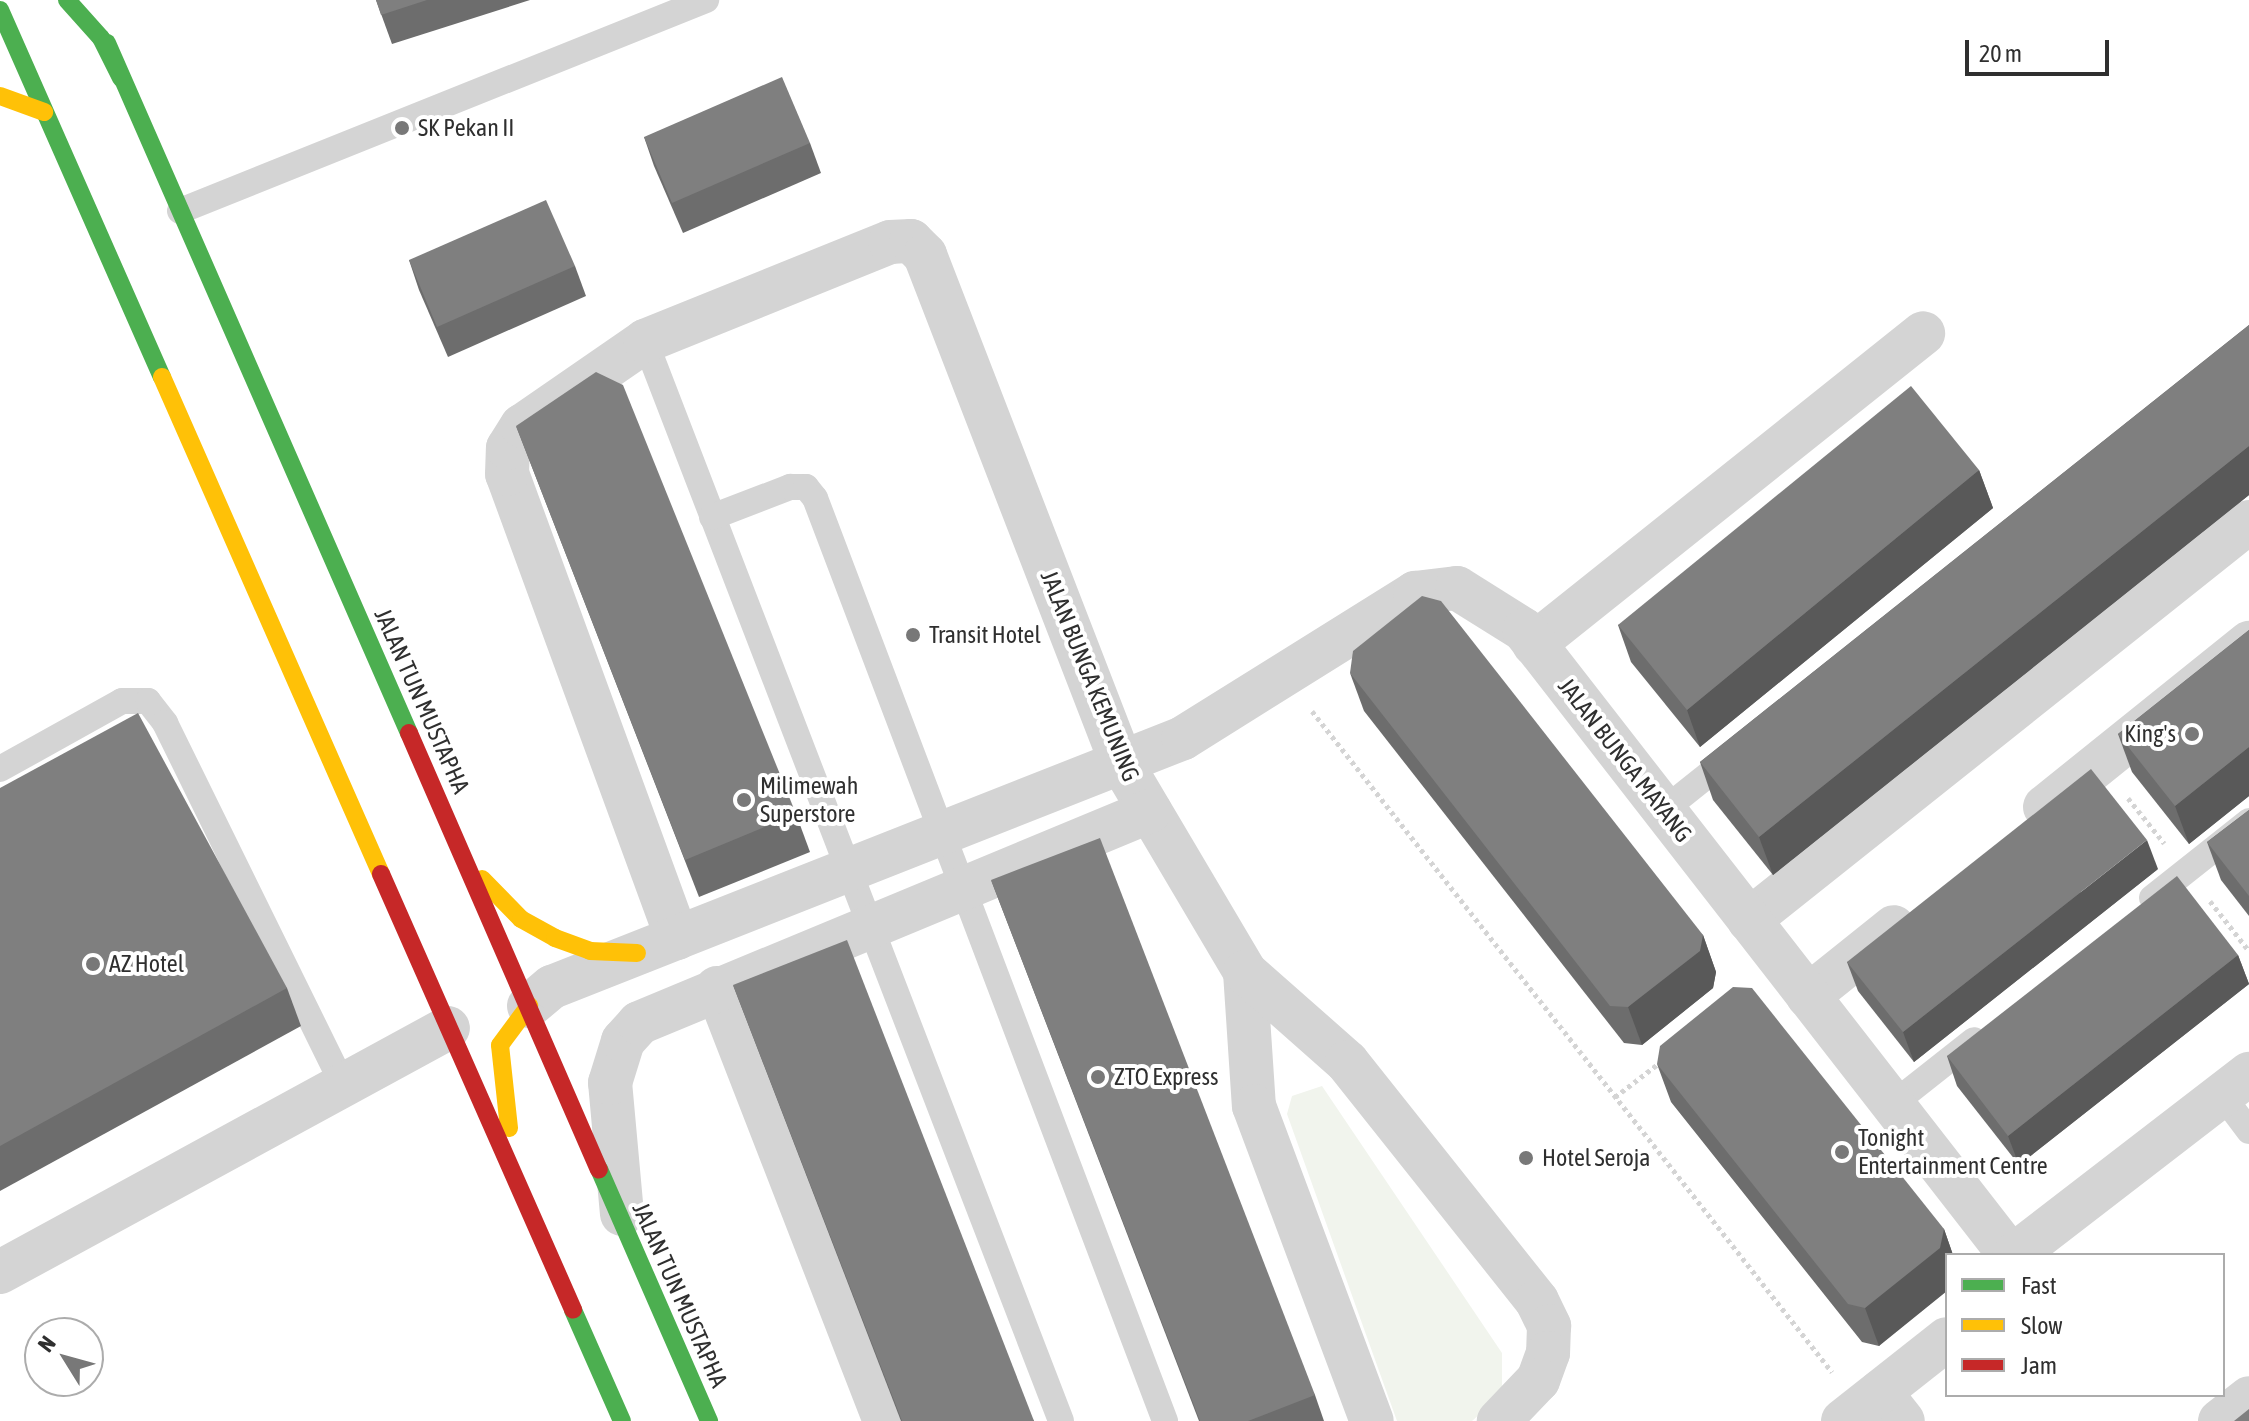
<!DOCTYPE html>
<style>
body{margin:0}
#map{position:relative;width:2249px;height:1421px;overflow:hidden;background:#fff;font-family:"Asap Condensed",sans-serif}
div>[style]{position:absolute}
.green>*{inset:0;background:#f1f4ed}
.path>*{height:5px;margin-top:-2.5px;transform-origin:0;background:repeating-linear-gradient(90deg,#d4d4d4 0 4px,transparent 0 8px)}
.lane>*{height:26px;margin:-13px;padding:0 13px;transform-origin:13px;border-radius:13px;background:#d4d4d4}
.street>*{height:44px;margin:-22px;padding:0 22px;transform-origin:22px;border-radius:22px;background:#d4d4d4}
.fast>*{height:18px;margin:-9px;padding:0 9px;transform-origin:9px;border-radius:9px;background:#4caf50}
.slow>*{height:18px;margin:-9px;padding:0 9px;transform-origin:9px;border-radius:9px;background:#ffc107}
.jam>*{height:18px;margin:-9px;padding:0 9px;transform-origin:9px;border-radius:9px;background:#c62828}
.wall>*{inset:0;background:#6d6d6d}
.shaded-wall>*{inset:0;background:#595959}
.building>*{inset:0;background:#7f7f7f}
.dots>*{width:22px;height:22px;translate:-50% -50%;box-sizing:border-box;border:4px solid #fff;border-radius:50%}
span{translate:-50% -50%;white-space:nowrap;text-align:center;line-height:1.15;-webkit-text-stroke:8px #fff;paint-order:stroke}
.poi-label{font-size:24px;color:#2f2f2f}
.left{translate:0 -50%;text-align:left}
.right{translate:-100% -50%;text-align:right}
.street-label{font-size:24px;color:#2f2f2f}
.legend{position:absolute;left:1945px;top:1253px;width:280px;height:144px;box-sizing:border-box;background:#fff;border:2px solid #acacac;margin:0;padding:10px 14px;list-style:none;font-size:24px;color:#2f2f2f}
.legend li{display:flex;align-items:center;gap:16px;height:40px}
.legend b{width:40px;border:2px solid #acacac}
.north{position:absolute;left:24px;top:1317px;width:80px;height:80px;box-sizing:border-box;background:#fff;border:2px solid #acacac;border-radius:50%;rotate:307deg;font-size:22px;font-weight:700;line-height:32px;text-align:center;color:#2f2f2f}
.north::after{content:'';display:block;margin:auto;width:28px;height:36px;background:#787878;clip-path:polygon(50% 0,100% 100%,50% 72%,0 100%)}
.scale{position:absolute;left:1965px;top:40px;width:144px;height:36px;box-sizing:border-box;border:4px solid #2f2f2f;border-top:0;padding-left:10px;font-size:24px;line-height:28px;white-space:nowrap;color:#2f2f2f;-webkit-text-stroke:6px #fff;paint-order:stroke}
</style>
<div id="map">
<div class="green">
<i style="clip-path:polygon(1322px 1086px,1502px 1353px,1502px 1394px,1472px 1421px,1397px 1421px,1287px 1114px,1292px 1096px)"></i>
</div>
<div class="path">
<i style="left:1312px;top:711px;width:841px;rotate:51.81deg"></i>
<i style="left:2128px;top:798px;width:58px;rotate:51.3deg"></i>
<i style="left:2210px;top:901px;width:63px;rotate:52deg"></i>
<i style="left:1615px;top:1097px;width:59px;rotate:-37.5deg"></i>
</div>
<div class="lane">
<i style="left:180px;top:211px;width:567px;rotate:-21.86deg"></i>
<i style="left:645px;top:341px;width:1157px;rotate:68.93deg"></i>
<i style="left:712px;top:517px;width:84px;rotate:-21deg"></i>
<i style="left:790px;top:487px;width:16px"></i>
<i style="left:806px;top:487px;width:14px;rotate:51deg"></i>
<i style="left:815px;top:498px;width:987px;rotate:69.23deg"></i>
<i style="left:0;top:769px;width:140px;rotate:-29.1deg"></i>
<i style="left:122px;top:701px;width:26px"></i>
<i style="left:148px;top:701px;width:28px;rotate:52deg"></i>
<i style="left:165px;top:723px;width:402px;rotate:63.8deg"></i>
<i style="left:1664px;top:810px;width:88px;rotate:-38.6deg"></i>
<i style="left:2152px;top:898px;width:124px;rotate:-38.4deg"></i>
<i style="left:2222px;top:1095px;width:45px;rotate:53.1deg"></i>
<i style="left:1893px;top:1104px;width:103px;rotate:-38.3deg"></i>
</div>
<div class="street">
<i style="left:1534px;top:644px;width:498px;rotate:-38.6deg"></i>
<i style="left:2045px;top:807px;width:262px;rotate:-38.8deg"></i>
<i style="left:1749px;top:920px;width:639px;rotate:-38.52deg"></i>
<i style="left:677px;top:938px;width:494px;rotate:-110.1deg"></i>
<i style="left:507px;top:474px;width:26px;rotate:-88deg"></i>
<i style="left:508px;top:448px;width:26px;rotate:-58deg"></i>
<i style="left:522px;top:426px;width:150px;rotate:-34.6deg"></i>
<i style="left:645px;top:341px;width:264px;rotate:-22deg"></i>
<i style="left:890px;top:242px;width:21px;rotate:-3deg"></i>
<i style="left:911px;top:241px;width:20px;rotate:45deg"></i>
<i style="left:925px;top:255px;width:544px;rotate:68.86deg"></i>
<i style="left:1121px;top:762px;width:244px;rotate:59.4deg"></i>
<i style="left:1245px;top:972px;width:134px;rotate:86.2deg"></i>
<i style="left:1254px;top:1106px;width:336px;rotate:69.5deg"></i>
<i style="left:1245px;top:972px;width:136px;rotate:41.4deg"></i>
<i style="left:1347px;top:1062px;width:305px;rotate:51.5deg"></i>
<i style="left:1537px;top:1301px;width:28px;rotate:64deg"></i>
<i style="left:1549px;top:1326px;width:27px;rotate:92deg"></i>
<i style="left:1548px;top:1353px;width:29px;rotate:110deg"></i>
<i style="left:1538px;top:1380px;width:57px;rotate:133.6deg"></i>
<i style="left:717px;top:988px;width:464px;rotate:68.8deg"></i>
<i style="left:1808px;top:996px;width:110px;rotate:-38.7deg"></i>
<i style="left:529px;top:1006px;width:30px;rotate:-40deg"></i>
<i style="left:552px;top:987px;width:678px;rotate:-21.53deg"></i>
<i style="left:1183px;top:738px;width:274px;rotate:-32deg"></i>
<i style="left:1415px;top:593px;width:42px;rotate:-6.8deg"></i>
<i style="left:1457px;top:588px;width:79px;rotate:32.1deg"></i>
<i style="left:1524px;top:630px;width:792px;rotate:52.13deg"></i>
<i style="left:622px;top:1214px;width:132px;rotate:-95.2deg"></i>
<i style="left:610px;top:1083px;width:44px;rotate:-72.8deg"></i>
<i style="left:623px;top:1041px;width:24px;rotate:-48deg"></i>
<i style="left:639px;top:1023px;width:553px;rotate:-22.53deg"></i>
<i style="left:2014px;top:1255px;width:297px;rotate:-37.6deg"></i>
<i style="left:0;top:1272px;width:510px;rotate:-28.57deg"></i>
<i style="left:1880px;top:1392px;width:37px;rotate:52deg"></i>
<i style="left:1843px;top:1421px;width:132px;rotate:-38.3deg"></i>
<i style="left:2220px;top:1421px;width:37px;rotate:-38deg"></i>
</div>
<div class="fast">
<i style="left:67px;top:0;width:51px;rotate:48.2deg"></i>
<i style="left:101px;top:38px;width:45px;rotate:63.4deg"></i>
<i style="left:0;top:10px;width:401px;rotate:66.2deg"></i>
<i style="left:107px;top:43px;width:753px;rotate:66.36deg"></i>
<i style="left:599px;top:1169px;width:275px;rotate:66.4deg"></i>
<i style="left:573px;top:1310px;width:121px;rotate:66.2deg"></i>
</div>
<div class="slow">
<i style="left:0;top:96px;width:47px;rotate:20deg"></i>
<i style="left:162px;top:377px;width:543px;rotate:66.22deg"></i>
<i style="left:482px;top:879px;width:56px;rotate:45.7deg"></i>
<i style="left:521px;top:919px;width:39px;rotate:29deg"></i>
<i style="left:555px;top:938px;width:37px;rotate:20deg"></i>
<i style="left:590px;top:951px;width:47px;rotate:2.4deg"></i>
<i style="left:509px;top:1128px;width:83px;rotate:-96.2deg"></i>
<i style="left:500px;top:1045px;width:49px;rotate:-53.4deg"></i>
</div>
<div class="jam">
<i style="left:409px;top:733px;width:476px;rotate:66.5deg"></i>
<i style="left:381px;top:874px;width:476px;rotate:66.2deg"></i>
</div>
<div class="wall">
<i style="clip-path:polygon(376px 0,530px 0,392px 44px)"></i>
<i style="clip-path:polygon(644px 137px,810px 143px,821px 173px,683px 233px,654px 166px)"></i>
<i style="clip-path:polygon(409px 260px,575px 266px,586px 296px,448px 357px,419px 290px)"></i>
<i style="clip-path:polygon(2249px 325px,2249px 495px,1773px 875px,1713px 800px,1700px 762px)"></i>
<i style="clip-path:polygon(516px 426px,796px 814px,810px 852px,699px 897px)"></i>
<i style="clip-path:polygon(1979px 470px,1993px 508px,1700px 747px,1631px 662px,1618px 625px)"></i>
<i style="clip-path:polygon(2249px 630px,2249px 796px,2189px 844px,2132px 772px,2118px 734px)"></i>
<i style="clip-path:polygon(1350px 673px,1703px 935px,1716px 972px,1713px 988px,1642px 1045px,1624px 1043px,1364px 711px)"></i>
<i style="clip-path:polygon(0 788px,287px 988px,301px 1026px,0 1191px)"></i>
<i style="clip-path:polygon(2249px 810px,2249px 916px,2221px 880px,2207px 842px)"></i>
<i style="clip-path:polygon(2158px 869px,1914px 1062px,1858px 991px,1847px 962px)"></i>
<i style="clip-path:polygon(991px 880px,1315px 1395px,1324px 1421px,1199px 1421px)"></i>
<i style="clip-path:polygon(2238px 955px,2249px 984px,2019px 1165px,1957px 1086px,1947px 1056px)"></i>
<i style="clip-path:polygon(733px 985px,1034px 1421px,901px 1421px)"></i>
<i style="clip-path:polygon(1657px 1064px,1944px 1229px,1953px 1255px,1947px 1255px,1879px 1346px,1862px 1342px,1671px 1102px)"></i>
</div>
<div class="shaded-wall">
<i style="clip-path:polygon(2249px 446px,2249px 495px,1773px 875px,1759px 837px)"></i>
<i style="clip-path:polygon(1979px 470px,1993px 508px,1700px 747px,1687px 710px)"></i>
<i style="clip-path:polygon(2249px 747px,2249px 796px,2189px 844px,2175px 806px)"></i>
<i style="clip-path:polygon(2147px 840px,2158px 869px,1914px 1062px,1903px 1032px)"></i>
<i style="clip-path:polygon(1703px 935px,1716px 972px,1713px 988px,1642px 1045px,1628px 1007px)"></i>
<i style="clip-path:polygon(2238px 955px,2249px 984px,2019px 1165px,2008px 1136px)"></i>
<i style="clip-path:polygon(1944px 1229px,1953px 1255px,1947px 1255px,1947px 1291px,1879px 1346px,1865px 1308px)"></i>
</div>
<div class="building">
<i style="clip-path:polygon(376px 0,427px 0,381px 15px)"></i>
<i style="clip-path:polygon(782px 77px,810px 143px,672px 203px,644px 137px)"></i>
<i style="clip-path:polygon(546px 200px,575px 266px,437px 327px,409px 260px)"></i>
<i style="clip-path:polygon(2249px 325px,2249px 446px,1759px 837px,1700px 762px)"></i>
<i style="clip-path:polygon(596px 372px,623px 385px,796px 814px,685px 860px,516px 426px)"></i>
<i style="clip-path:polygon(1911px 386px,1979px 470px,1687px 710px,1618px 625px)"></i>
<i style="clip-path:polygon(1422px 596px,1441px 601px,1703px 935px,1700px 951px,1628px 1007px,1610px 1006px,1350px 673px,1353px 651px)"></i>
<i style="clip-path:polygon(2249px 630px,2249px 747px,2175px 806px,2118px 734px)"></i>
<i style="clip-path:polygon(138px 713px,287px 988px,0 1146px,0 788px)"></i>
<i style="clip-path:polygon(2091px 769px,2147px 840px,1903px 1032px,1847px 962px)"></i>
<i style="clip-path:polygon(2249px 810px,2249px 896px,2207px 842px)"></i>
<i style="clip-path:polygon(1100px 838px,1315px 1395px,1248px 1421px,1200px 1421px,991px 880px)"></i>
<i style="clip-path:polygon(2177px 876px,2238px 955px,2008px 1136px,1947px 1056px)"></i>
<i style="clip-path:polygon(847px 940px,1034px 1421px,902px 1421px,733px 985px)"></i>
<i style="clip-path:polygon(1733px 987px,1752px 988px,1944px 1229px,1940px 1248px,1865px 1308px,1848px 1304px,1657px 1064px,1660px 1046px)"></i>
<i style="clip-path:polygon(2249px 1409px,2249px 1421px,2234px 1421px)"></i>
</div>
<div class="dots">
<i style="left:402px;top:128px;background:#787878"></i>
<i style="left:913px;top:635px;background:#787878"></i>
<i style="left:2192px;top:734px;background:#787878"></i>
<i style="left:744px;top:800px;background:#787878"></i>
<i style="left:93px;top:964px;background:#787878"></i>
<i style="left:1098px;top:1077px;background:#787878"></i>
<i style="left:1842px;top:1152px;background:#787878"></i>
<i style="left:1526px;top:1158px;background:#787878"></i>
</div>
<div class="poi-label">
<span class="left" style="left:418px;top:128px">SK Pekan II</span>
<span class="left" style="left:929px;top:635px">Transit Hotel</span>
<span class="right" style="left:2176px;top:734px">King's</span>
<span class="left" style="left:760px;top:800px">Milimewah<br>Superstore</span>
<span class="left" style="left:109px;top:964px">AZ Hotel</span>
<span class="left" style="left:1114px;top:1077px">ZTO Express</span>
<span class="left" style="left:1858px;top:1152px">Tonight<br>Entertainment Centre</span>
<span class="left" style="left:1542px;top:1158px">Hotel Seroja</span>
</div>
<div class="street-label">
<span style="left:1090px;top:676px;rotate:68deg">JALAN BUNGA KEMUNING</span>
<span style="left:422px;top:701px;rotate:66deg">JALAN TUN MUSTAPHA</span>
<span style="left:1625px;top:760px;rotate:52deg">JALAN BUNGA MAYANG</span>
<span style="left:680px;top:1295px;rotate:66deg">JALAN TUN MUSTAPHA</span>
</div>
<ul class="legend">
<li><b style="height:10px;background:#4caf50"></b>Fast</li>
<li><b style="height:10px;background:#ffc107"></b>Slow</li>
<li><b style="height:10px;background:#c62828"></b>Jam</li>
</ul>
<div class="north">N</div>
<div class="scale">20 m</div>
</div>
